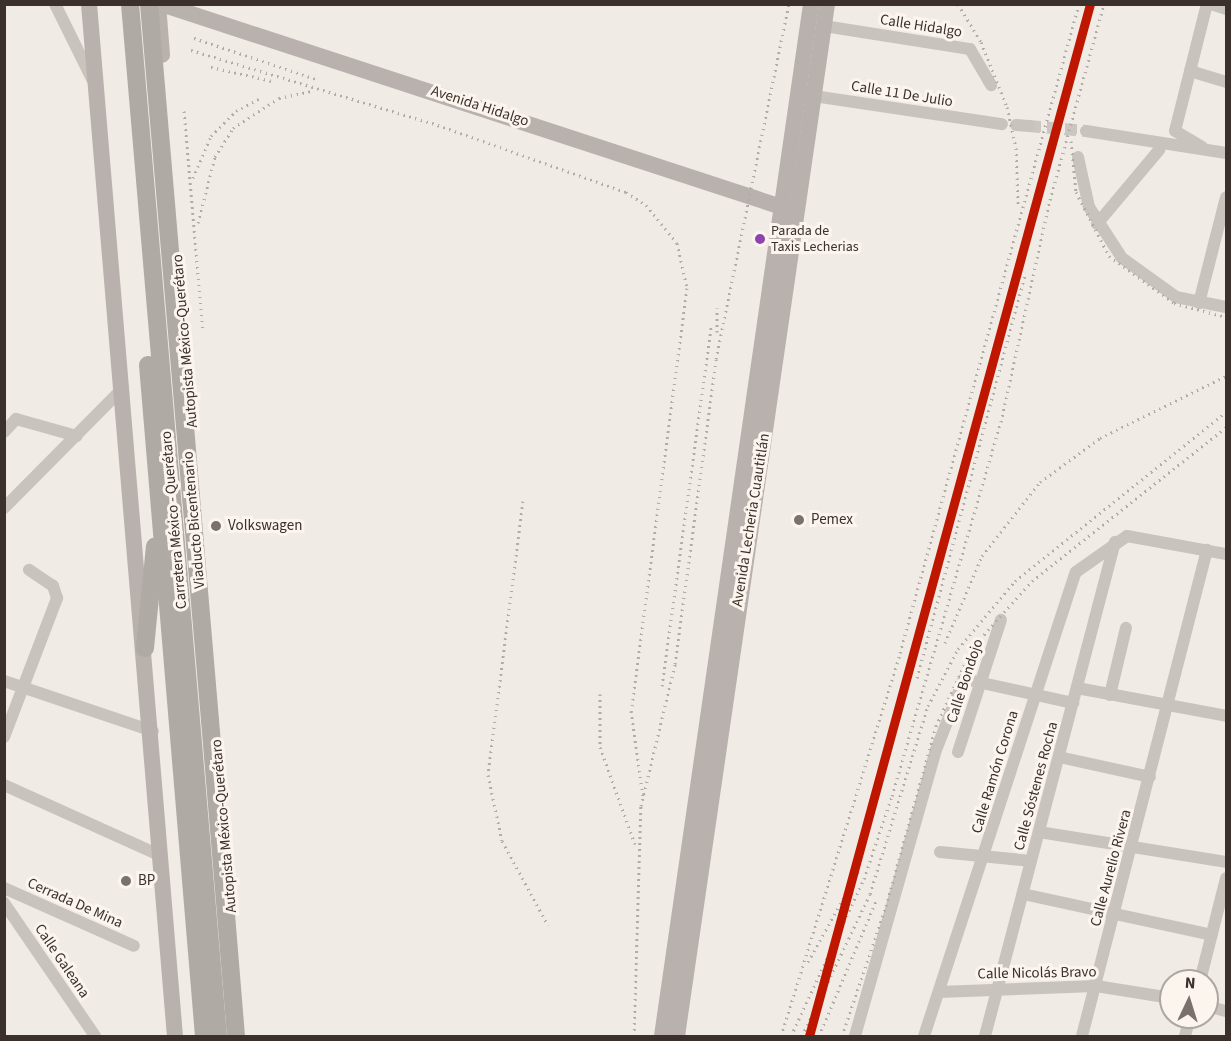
<!DOCTYPE html>
<meta charset="utf-8">
<style>
body{margin:0}
#map{position:relative;width:1231px;height:1041px;overflow:hidden;background:#f0ebe5;font-family:"Source Sans 3",sans-serif}
div>[style]{position:absolute}
.minor-tunnel>*{height:12px;margin-top:-6px;transform-origin:0;background:repeating-linear-gradient(90deg,#ccc6c0 0 12px,transparent 0 18px)}
.minor>*{height:12px;margin:-6px;padding:0 6px;transform-origin:6px;border-radius:6px;background:#c9c3be}
.major>*{height:16px;margin:-8px;padding:0 8px;transform-origin:8px;border-radius:8px;background:#b8b1ad}
.highway>*{height:18px;margin:-9px;padding:0 9px;transform-origin:9px;border-radius:9px;background:#afaaa4}
.rail>*{height:3px;margin-top:-1.5px;transform-origin:0;background:repeating-linear-gradient(90deg,#b1aca8 0 1.5px,transparent 0 6px)}
.highway-bridge>*{height:18px;margin:-9px;padding:0 9px;transform-origin:9px;border-radius:9px;background:#afaaa4}
.rail-1>*{height:9px;margin:-4.5px;padding:0 4.5px;transform-origin:4.5px;border-radius:4.5px;background:#bf1600}
.dots>*{width:16px;height:16px;translate:-50% -50%;box-sizing:border-box;border:3px solid #fbf5ee;border-radius:50%}
span{translate:-50% -50%;white-space:nowrap;text-align:center;line-height:1.15;-webkit-text-stroke:6px #fbf5ee;paint-order:stroke}
.bus-label{font-size:14px;color:#3b302b}
.left{translate:0 -50%;text-align:left}
.street-label{font-size:15px;color:#3b302b}
.poi-label{font-size:15px;color:#3b302b}
.frame{position:absolute;inset:0;border:6px solid #3b302b;pointer-events:none}
.north{position:absolute;left:1159px;top:969px;width:60px;height:60px;box-sizing:border-box;background:#fbf5ee;border:2px solid #aea6a0;border-radius:50%;rotate:4deg;font-size:16px;font-weight:700;line-height:24px;text-align:center;color:#3b302b}
.north::after{content:'';display:block;margin:auto;width:21px;height:27px;background:#7a716c;clip-path:polygon(50% 0,100% 100%,50% 72%,0 100%)}
</style>
<div id="map">
<div class="minor-tunnel">
<i style="left:1029px;top:126px;width:57px;rotate:5deg"></i>
</div>
<div class="minor">
<i style="left:55px;top:4px;width:86px;rotate:63.7deg"></i>
<i style="left:1211px;top:4px;width:16px;rotate:18deg"></i>
<i style="left:824px;top:26px;width:148px;rotate:9deg"></i>
<i style="left:970px;top:49px;width:42px;rotate:59.7deg"></i>
<i style="left:1190px;top:71px;width:38px;rotate:17deg"></i>
<i style="left:807px;top:95px;width:197px;rotate:8.5deg"></i>
<i style="left:1016px;top:125px;width:13px;rotate:4deg"></i>
<i style="left:1086px;top:131px;width:142px;rotate:8.9deg"></i>
<i style="left:1202px;top:147px;width:31px;rotate:-149deg"></i>
<i style="left:1175px;top:131px;width:131px;rotate:-75.9deg"></i>
<i style="left:1078px;top:157px;width:51px;rotate:77.6deg"></i>
<i style="left:1089px;top:207px;width:61px;rotate:57.1deg"></i>
<i style="left:1122px;top:258px;width:67px;rotate:35.8deg"></i>
<i style="left:1176px;top:297px;width:51px;rotate:11.3deg"></i>
<i style="left:1097px;top:224px;width:97px;rotate:-50deg"></i>
<i style="left:1199px;top:303px;width:109px;rotate:-75.7deg"></i>
<i style="left:4px;top:432px;width:18px;rotate:-47deg"></i>
<i style="left:16px;top:419px;width:63px;rotate:15.6deg"></i>
<i style="left:4px;top:508px;width:169px;rotate:-45.2deg"></i>
<i style="left:4px;top:681px;width:157px;rotate:18.6deg"></i>
<i style="left:1077px;top:688px;width:152px;rotate:10.6deg"></i>
<i style="left:1110px;top:695px;width:69px;rotate:-76.6deg"></i>
<i style="left:4px;top:737px;width:149px;rotate:-69.1deg"></i>
<i style="left:57px;top:598px;width:13px;rotate:-108deg"></i>
<i style="left:53px;top:586px;width:29px;rotate:-146deg"></i>
<i style="left:958px;top:752px;width:139px;rotate:-72deg"></i>
<i style="left:1059px;top:757px;width:93px;rotate:12.4deg"></i>
<i style="left:4px;top:785px;width:172px;rotate:24.3deg"></i>
<i style="left:1039px;top:832px;width:189px;rotate:9.1deg"></i>
<i style="left:940px;top:852px;width:91px;rotate:5.6deg"></i>
<i style="left:4px;top:888px;width:142px;rotate:24deg"></i>
<i style="left:1023px;top:894px;width:193px;rotate:12.2deg"></i>
<i style="left:4px;top:903px;width:161px;rotate:55.6deg"></i>
<i style="left:1200px;top:981px;width:106px;rotate:-75.8deg"></i>
<i style="left:939px;top:992px;width:157px;rotate:-2.2deg"></i>
<i style="left:1096px;top:986px;width:76px;rotate:9.1deg"></i>
<i style="left:1207px;top:1006px;width:20px;rotate:15deg"></i>
<i style="left:855px;top:1036px;width:297px;rotate:-74.2deg"></i>
<i style="left:936px;top:750px;width:76px;rotate:-68.5deg"></i>
<i style="left:964px;top:679px;width:112px;rotate:12.4deg"></i>
<i style="left:924px;top:1036px;width:488px;rotate:-71.9deg"></i>
<i style="left:1076px;top:572px;width:62px;rotate:-35.2deg"></i>
<i style="left:1127px;top:536px;width:101px;rotate:10.3deg"></i>
<i style="left:985px;top:1036px;width:511px;rotate:-75.26deg"></i>
<i style="left:1082px;top:1036px;width:502px;rotate:-75.58deg"></i>
<i style="left:1185px;top:1036px;width:20px;rotate:-75deg"></i>
</div>
<div class="major">
<i style="left:89px;top:4px;width:1036px;rotate:85.24deg"></i>
<i style="left:158px;top:4px;width:51px;rotate:85.5deg"></i>
<i style="left:161px;top:4px;width:666px;rotate:18.11deg"></i>
<i style="left:662px;top:1036px;width:1043px;rotate:-81.78deg"></i>
<i style="left:677px;top:1036px;width:1043px;rotate:-81.73deg"></i>
</div>
<div class="highway">
<i style="left:130px;top:4px;width:1036px;rotate:85.13deg"></i>
<i style="left:149px;top:4px;width:719px;rotate:85.13deg"></i>
<i style="left:148px;top:365px;width:673px;rotate:85.23deg"></i>
<i style="left:145px;top:648px;width:102px;rotate:-84.4deg"></i>
</div>
<div class="rail">
<i style="left:958px;top:4px;width:44px;rotate:58.8deg"></i>
<i style="left:981px;top:42px;width:70px;rotate:68.2deg"></i>
<i style="left:1007px;top:107px;width:42px;rotate:77.6deg"></i>
<i style="left:1016px;top:148px;width:56px;rotate:88deg"></i>
<i style="left:194px;top:38px;width:129px;rotate:18.6deg"></i>
<i style="left:191px;top:50px;width:252px;rotate:16.9deg"></i>
<i style="left:432px;top:123px;width:206px;rotate:19.6deg"></i>
<i style="left:626px;top:192px;width:24px;rotate:33deg"></i>
<i style="left:646px;top:205px;width:49px;rotate:50.8deg"></i>
<i style="left:677px;top:243px;width:46px;rotate:77.5deg"></i>
<i style="left:687px;top:288px;width:427px;rotate:97.5deg"></i>
<i style="left:631px;top:711px;width:86px;rotate:82deg"></i>
<i style="left:211px;top:67px;width:63px;rotate:12.9deg"></i>
<i style="left:184px;top:111px;width:222px;rotate:85.1deg"></i>
<i style="left:1071px;top:141px;width:51px;rotate:84.4deg"></i>
<i style="left:1076px;top:192px;width:72px;rotate:62.7deg"></i>
<i style="left:1109px;top:256px;width:80px;rotate:35.9deg"></i>
<i style="left:1174px;top:303px;width:54px;rotate:15.1deg"></i>
<i style="left:193px;top:178px;width:46px;rotate:-66.8deg"></i>
<i style="left:211px;top:136px;width:35px;rotate:-45deg"></i>
<i style="left:236px;top:111px;width:26px;rotate:-28deg"></i>
<i style="left:198px;top:223px;width:68px;rotate:-75.6deg"></i>
<i style="left:215px;top:157px;width:34px;rotate:-58deg"></i>
<i style="left:233px;top:128px;width:55px;rotate:-33.1deg"></i>
<i style="left:279px;top:98px;width:35px;rotate:-12deg"></i>
<i style="left:717px;top:332px;width:24px;rotate:-90deg"></i>
<i style="left:523px;top:501px;width:276px;rotate:97.3deg"></i>
<i style="left:488px;top:775px;width:67px;rotate:78deg"></i>
<i style="left:502px;top:841px;width:96px;rotate:61.3deg"></i>
<i style="left:945px;top:643px;width:95px;rotate:-67deg"></i>
<i style="left:982px;top:556px;width:94px;rotate:-51.9deg"></i>
<i style="left:1040px;top:482px;width:74px;rotate:-36.3deg"></i>
<i style="left:1100px;top:438px;width:140px;rotate:-26.2deg"></i>
<i style="left:917px;top:678px;width:420px;rotate:-75deg"></i>
<i style="left:662px;top:686px;width:362px;rotate:-82.2deg"></i>
<i style="left:600px;top:694px;width:53px;rotate:90deg"></i>
<i style="left:600px;top:747px;width:103px;rotate:70.2deg"></i>
<i style="left:808px;top:962px;width:105px;rotate:-61deg"></i>
<i style="left:634px;top:1036px;width:230px;rotate:-88.3deg"></i>
<i style="left:641px;top:806px;width:146px;rotate:-76.5deg"></i>
<i style="left:675px;top:664px;width:308px;rotate:-82.3deg"></i>
<i style="left:716px;top:359px;width:362px;rotate:-78.4deg"></i>
<i style="left:781px;top:1036px;width:401px;rotate:-72.7deg"></i>
<i style="left:900px;top:653px;width:673px;rotate:-74.58deg"></i>
<i style="left:791px;top:1036px;width:173px;rotate:-65.1deg"></i>
<i style="left:864px;top:879px;width:88px;rotate:-71.4deg"></i>
<i style="left:892px;top:796px;width:390px;rotate:-73.8deg"></i>
<i style="left:1001px;top:422px;width:227px;rotate:-77.6deg"></i>
<i style="left:1050px;top:200px;width:203px;rotate:-74.6deg"></i>
<i style="left:802px;top:1036px;width:157px;rotate:-64.4deg"></i>
<i style="left:870px;top:894px;width:197px;rotate:-72.9deg"></i>
<i style="left:928px;top:706px;width:64px;rotate:-62.2deg"></i>
<i style="left:958px;top:649px;width:89px;rotate:-50deg"></i>
<i style="left:1015px;top:581px;width:270px;rotate:-38.7deg"></i>
<i style="left:819px;top:1036px;width:147px;rotate:-67.1deg"></i>
<i style="left:842px;top:1036px;width:137px;rotate:-71.3deg"></i>
<i style="left:886px;top:906px;width:187px;rotate:-74.5deg"></i>
<i style="left:936px;top:726px;width:86px;rotate:-65.2deg"></i>
<i style="left:972px;top:648px;width:90px;rotate:-48.2deg"></i>
<i style="left:1032px;top:581px;width:248px;rotate:-38.4deg"></i>
</div>
<div class="highway-bridge">
<i style="left:210px;top:720px;width:317px;rotate:85.3deg"></i>
</div>
<div class="rail-1">
<i style="left:809px;top:1036px;width:1070px;rotate:-74.77deg"></i>
</div>
<div class="dots">
<i style="left:760px;top:239px;background:#8e44ad"></i>
<i style="left:799px;top:520px;background:#7a716c"></i>
<i style="left:216px;top:526px;background:#7a716c"></i>
<i style="left:126px;top:881px;background:#7a716c"></i>
</div>
<div class="bus-label">
<span class="left" style="left:771px;top:239px">Parada de<br>Taxis Lecherias</span>
</div>
<div class="street-label">
<span style="left:921px;top:26px;rotate:9deg">Calle Hidalgo</span>
<span style="left:902px;top:94px;rotate:9deg">Calle 11 De Julio</span>
<span style="left:480px;top:106px;rotate:18deg">Avenida Hidalgo</span>
<span style="left:185px;top:341px;rotate:-95deg">Autopista México-Querétaro</span>
<span style="left:174px;top:520px;rotate:-95deg">Carretera México - Querétaro</span>
<span style="left:194px;top:520px;rotate:-95deg">Viaducto Bicentenario</span>
<span style="left:751px;top:520px;rotate:-81deg">Avenida Lecheria Cuautitlán</span>
<span style="left:965px;top:681px;rotate:-72deg">Calle Bondojo</span>
<span style="left:995px;top:772px;rotate:-73deg">Calle Ramón Corona</span>
<span style="left:1036px;top:786px;rotate:-75deg">Calle Sóstenes Rocha</span>
<span style="left:224px;top:826px;rotate:-95deg">Autopista México-Querétaro</span>
<span style="left:1111px;top:868px;rotate:-75deg">Calle Aurelio Rivera</span>
<span style="left:75px;top:903px;rotate:24deg">Cerrada De Mina</span>
<span style="left:62px;top:961px;rotate:56deg">Calle Galeana</span>
<span style="left:1037px;top:973px;rotate:-1deg">Calle Nicolás Bravo</span>
</div>
<div class="poi-label">
<span class="left" style="left:811px;top:520px">Pemex</span>
<span class="left" style="left:228px;top:526px">Volkswagen</span>
<span class="left" style="left:138px;top:881px">BP</span>
</div>
<div class="frame"></div>
<div class="north">N</div>
</div>
